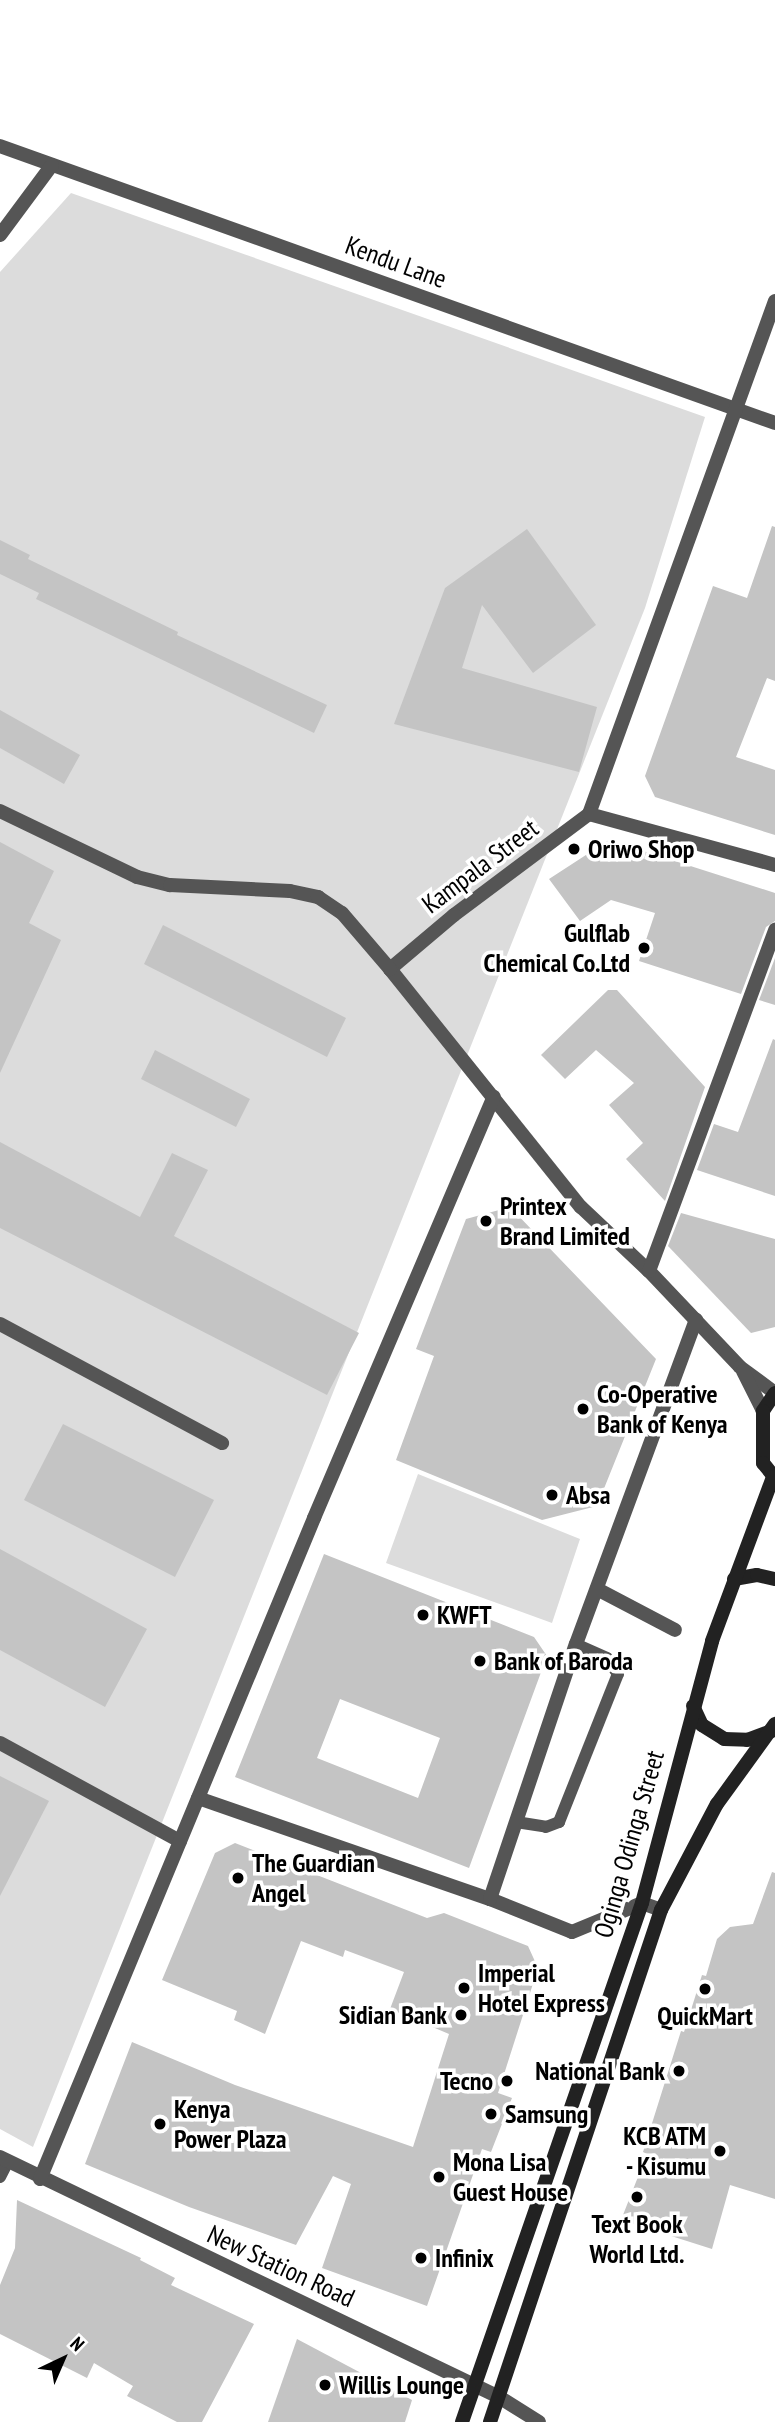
<!DOCTYPE html>
<style>
body{margin:0}
#map{position:relative;width:775px;height:2422px;overflow:hidden;background:#fff;font-family:"PT Sans Narrow",sans-serif}
div>[style]{position:absolute}
.green>*{inset:0;background:#dcdcdc}
.building>*{inset:0;background:#c4c4c4}
.lane>*{height:12px;margin:-6px;padding:0 6px;transform-origin:6px;border-radius:6px;background:#555}
.street>*{height:14px;margin:-7px;padding:0 7px;transform-origin:7px;border-radius:7px;background:#555}
.secondary>*{height:14px;margin:-7px;padding:0 7px;transform-origin:7px;border-radius:7px;background:#222}
.dots>*{width:19px;height:19px;translate:-50% -50%;box-sizing:border-box;border:4px solid #fff;border-radius:50%}
span{translate:-50% -50%;white-space:nowrap;text-align:center;line-height:1.15;-webkit-text-stroke:7px #fff;paint-order:stroke}
.street-label{font-size:26px;color:#000}
.poi-label{font-size:26px;color:#000;font-weight:700}
.left{translate:0 -50%;text-align:left}
.right{translate:-100% -50%;text-align:right}
.north{position:absolute;left:28px;top:2324px;width:70px;height:70px;-webkit-text-stroke:5px #fff;paint-order:stroke;rotate:44deg;font-size:19px;font-weight:700;line-height:28px;text-align:center;color:#000}
.north::after{content:'';display:block;margin:auto;width:24px;height:32px;background:#000;clip-path:polygon(50% 0,100% 100%,50% 72%,0 100%)}
</style>
<div id="map">
<div class="green">
<i style="clip-path:polygon(71px 193px,705px 417px,645px 608px,33px 2147px,0 2129px,0 272px)"></i>
<i style="clip-path:polygon(418px 1474px,580px 1539px,552px 1623px,386px 1563px)"></i>
</div>
<div class="building">
<i style="clip-path:polygon(772px 526px,775px 527px,775px 681px,767px 678px,736px 757px,775px 770px,775px 835px,655px 797px,645px 776px,713px 586px,747px 598px)"></i>
<i style="clip-path:polygon(527px 529px,596px 625px,533px 673px,482px 605px,462px 668px,597px 707px,579px 772px,394px 724px,445px 588px)"></i>
<i style="clip-path:polygon(0 540px,30px 555px,28px 559px,178px 632px,177px 635px,327px 705px,314px 733px,36px 599px,39px 593px,0 574px)"></i>
<i style="clip-path:polygon(0 710px,80px 755px,64px 784px,0 748px)"></i>
<i style="clip-path:polygon(609px 840px,775px 893px,775px 921px,766px 927px,741px 994px,639px 961px,655px 913px,611px 900px,580px 921px,549px 879px)"></i>
<i style="clip-path:polygon(0 842px,54px 871px,29px 923px,61px 940px,0 1073px)"></i>
<i style="clip-path:polygon(163px 925px,346px 1018px,327px 1057px,144px 964px)"></i>
<i style="clip-path:polygon(775px 958px,775px 1005px,759px 1000px)"></i>
<i style="clip-path:polygon(608px 990px,617px 990px,705px 1087px,665px 1201px,626px 1159px,643px 1143px,609px 1105px,634px 1083px,596px 1050px,565px 1079px,541px 1055px)"></i>
<i style="clip-path:polygon(773px 1039px,775px 1040px,775px 1196px,697px 1170px,714px 1124px,738px 1132px)"></i>
<i style="clip-path:polygon(155px 1050px,250px 1099px,236px 1127px,141px 1079px)"></i>
<i style="clip-path:polygon(0 1142px,140px 1217px,172px 1153px,208px 1170px,174px 1236px,359px 1333px,327px 1395px,0 1228px)"></i>
<i style="clip-path:polygon(510px 1207px,656px 1359px,597px 1506px,542px 1520px,396px 1460px,434px 1356px,416px 1349px,466px 1219px)"></i>
<i style="clip-path:polygon(681px 1213px,775px 1239px,775px 1327px,751px 1333px,668px 1246px)"></i>
<i style="clip-path:polygon(63px 1424px,214px 1500px,175px 1577px,24px 1500px)"></i>
<i style="clip-path:polygon(0 1549px,147px 1629px,105px 1707px,0 1650px)"></i>
<i style="clip-path:polygon(evenodd,324px 1554px,534px 1637px,547px 1656px,469px 1868px,235px 1777px,324px 1554px,340px 1699px,440px 1738px,418px 1798px,317px 1758px,340px 1699px)"></i>
<i style="clip-path:polygon(0 1776px,49px 1801px,0 1896px)"></i>
<i style="clip-path:polygon(235px 1843px,427px 1918px,444px 1913px,528px 1946px,538px 1968px,498px 2093px,512px 2098px,491px 2152px,482px 2149px,427px 2306px,322px 2268px,351px 2184px,333px 2176px,296px 2245px,189px 2207px,85px 2164px,132px 2042px,235px 2085px,413px 2147px,449px 2034px,390px 2009px,404px 1972px,345px 1950px,343px 1957px,301px 1941px,265px 2034px,234px 2020px,237px 2011px,162px 1980px,215px 1853px)"></i>
<i style="clip-path:polygon(772px 1872px,775px 1873px,775px 2199px,730px 2185px,712px 2249px,621px 2220px,647px 2154px,643px 2152px,681px 2031px,684px 2032px,702px 1975px,706px 1976px,717px 1939px,730px 1927px,753px 1924px)"></i>
<i style="clip-path:polygon(17px 2200px,141px 2258px,140px 2260px,175px 2278px,171px 2285px,254px 2324px,202px 2422px,177px 2422px,127px 2396px,133px 2386px,94px 2363px,87px 2378px,0 2334px,0 2285px,15px 2248px)"></i>
<i style="clip-path:polygon(297px 2339px,412px 2400px,405px 2422px,268px 2422px)"></i>
</div>
<div class="lane">
<i style="left:516px;top:1822px;width:30px;rotate:9deg"></i>
<i style="left:546px;top:1827px;width:14px;rotate:-21deg"></i>
<i style="left:559px;top:1822px;width:159px;rotate:-68.3deg"></i>
<i style="left:618px;top:1674px;width:19px;rotate:-125deg"></i>
<i style="left:607px;top:1658px;width:34px;rotate:-156deg"></i>
<i style="left:0;top:2177px;width:18px;rotate:-63deg"></i>
</div>
<div class="street">
<i style="left:0;top:146px;width:823px;rotate:19.67deg"></i>
<i style="left:0;top:235px;width:87px;rotate:-53.4deg"></i>
<i style="left:775px;top:301px;width:546px;rotate:109.93deg"></i>
<i style="left:589px;top:814px;width:169px;rotate:143.2deg"></i>
<i style="left:454px;top:915px;width:84px;rotate:139.8deg"></i>
<i style="left:390px;top:969px;width:305px;rotate:51.3deg"></i>
<i style="left:581px;top:1207px;width:93px;rotate:43.3deg"></i>
<i style="left:649px;top:1271px;width:132px;rotate:46.5deg"></i>
<i style="left:740px;top:1367px;width:44px;rotate:36.6deg"></i>
<i style="left:0;top:811px;width:152px;rotate:25.7deg"></i>
<i style="left:137px;top:877px;width:34px;rotate:14deg"></i>
<i style="left:170px;top:885px;width:120px;rotate:2.9deg"></i>
<i style="left:290px;top:891px;width:29px;rotate:12deg"></i>
<i style="left:318px;top:897px;width:29px;rotate:34deg"></i>
<i style="left:342px;top:913px;width:74px;rotate:49.4deg"></i>
<i style="left:589px;top:814px;width:193px;rotate:15.3deg"></i>
<i style="left:649px;top:1271px;width:364px;rotate:-69.7deg"></i>
<i style="left:0;top:1324px;width:252px;rotate:28.2deg"></i>
<i style="left:743px;top:1371px;width:45px;rotate:63.4deg"></i>
<i style="left:597px;top:1589px;width:88px;rotate:27.7deg"></i>
<i style="left:0;top:1743px;width:205px;rotate:28.6deg"></i>
<i style="left:198px;top:1798px;width:309px;rotate:19.1deg"></i>
<i style="left:490px;top:1899px;width:88px;rotate:21.9deg"></i>
<i style="left:572px;top:1932px;width:76px;rotate:-22.5deg"></i>
<i style="left:642px;top:1903px;width:20px;rotate:20deg"></i>
<i style="left:490px;top:1899px;width:269px;rotate:-71.4deg"></i>
<i style="left:576px;top:1644px;width:346px;rotate:-69.7deg"></i>
<i style="left:0;top:2157px;width:554px;rotate:25.69deg"></i>
<i style="left:499px;top:2397px;width:47px;rotate:32deg"></i>
<i style="left:40px;top:2179px;width:716px;rotate:-67.48deg"></i>
<i style="left:314px;top:1518px;width:458px;rotate:-66.9deg"></i>
</div>
<div class="secondary">
<i style="left:775px;top:1393px;width:22px;rotate:124deg"></i>
<i style="left:763px;top:1411px;width:52px;rotate:90deg"></i>
<i style="left:763px;top:1463px;width:19px;rotate:51deg"></i>
<i style="left:734px;top:1579px;width:23px;rotate:-10deg"></i>
<i style="left:757px;top:1575px;width:18px;rotate:13deg"></i>
<i style="left:693px;top:1706px;width:21px;rotate:65deg"></i>
<i style="left:702px;top:1725px;width:26px;rotate:32deg"></i>
<i style="left:724px;top:1739px;width:23px;rotate:2deg"></i>
<i style="left:747px;top:1740px;width:27px;rotate:-20deg"></i>
<i style="left:462px;top:2422px;width:549px;rotate:-70.87deg"></i>
<i style="left:642px;top:1903px;width:271px;rotate:-75deg"></i>
<i style="left:712px;top:1641px;width:175px;rotate:-69.6deg"></i>
<i style="left:490px;top:2422px;width:540px;rotate:-71.53deg"></i>
<i style="left:661px;top:1910px;width:120px;rotate:-62.2deg"></i>
<i style="left:717px;top:1804px;width:99px;rotate:-54.1deg"></i>
</div>
<div class="dots">
<i style="left:574px;top:849px;background:#000"></i>
<i style="left:644px;top:948px;background:#000"></i>
<i style="left:486px;top:1221px;background:#000"></i>
<i style="left:583px;top:1409px;background:#000"></i>
<i style="left:552px;top:1495px;background:#000"></i>
<i style="left:423px;top:1615px;background:#000"></i>
<i style="left:480px;top:1661px;background:#000"></i>
<i style="left:238px;top:1878px;background:#000"></i>
<i style="left:464px;top:1988px;background:#000"></i>
<i style="left:705px;top:1989px;background:#000"></i>
<i style="left:461px;top:2015px;background:#000"></i>
<i style="left:679px;top:2071px;background:#000"></i>
<i style="left:507px;top:2081px;background:#000"></i>
<i style="left:491px;top:2114px;background:#000"></i>
<i style="left:160px;top:2124px;background:#000"></i>
<i style="left:720px;top:2151px;background:#000"></i>
<i style="left:439px;top:2177px;background:#000"></i>
<i style="left:637px;top:2197px;background:#000"></i>
<i style="left:421px;top:2258px;background:#000"></i>
<i style="left:325px;top:2385px;background:#000"></i>
</div>
<div class="street-label">
<span style="left:396px;top:262px;rotate:20deg">Kendu Lane</span>
<span style="left:480px;top:866px;rotate:-37deg">Kampala Street</span>
<span style="left:629px;top:1844px;rotate:-74deg">Oginga Odinga Street</span>
<span style="left:281px;top:2266px;rotate:25deg">New Station Road</span>
</div>
<div class="poi-label">
<span class="left" style="left:588px;top:849px">Oriwo Shop</span>
<span class="right" style="left:630px;top:948px">Gulflab<br>Chemical Co.Ltd</span>
<span class="left" style="left:500px;top:1221px">Printex<br>Brand Limited</span>
<span class="left" style="left:597px;top:1409px">Co-Operative<br>Bank of Kenya</span>
<span class="left" style="left:566px;top:1495px">Absa</span>
<span class="left" style="left:437px;top:1615px">KWFT</span>
<span class="left" style="left:494px;top:1661px">Bank of Baroda</span>
<span class="left" style="left:252px;top:1878px">The Guardian<br>Angel</span>
<span class="left" style="left:478px;top:1988px">Imperial<br>Hotel Express</span>
<span class="right" style="left:447px;top:2015px">Sidian Bank</span>
<span style="left:705px;top:2016px">QuickMart</span>
<span class="right" style="left:665px;top:2071px">National Bank</span>
<span class="right" style="left:493px;top:2081px">Tecno</span>
<span class="left" style="left:174px;top:2124px">Kenya<br>Power Plaza</span>
<span class="left" style="left:505px;top:2114px">Samsung</span>
<span class="right" style="left:706px;top:2151px">KCB ATM<br>- Kisumu</span>
<span class="left" style="left:453px;top:2177px">Mona Lisa<br>Guest House</span>
<span style="left:637px;top:2239px">Text Book<br>World Ltd.</span>
<span class="left" style="left:435px;top:2258px">Infinix</span>
<span class="left" style="left:339px;top:2385px">Willis Lounge</span>
</div>
<div class="north">N</div>
</div>
